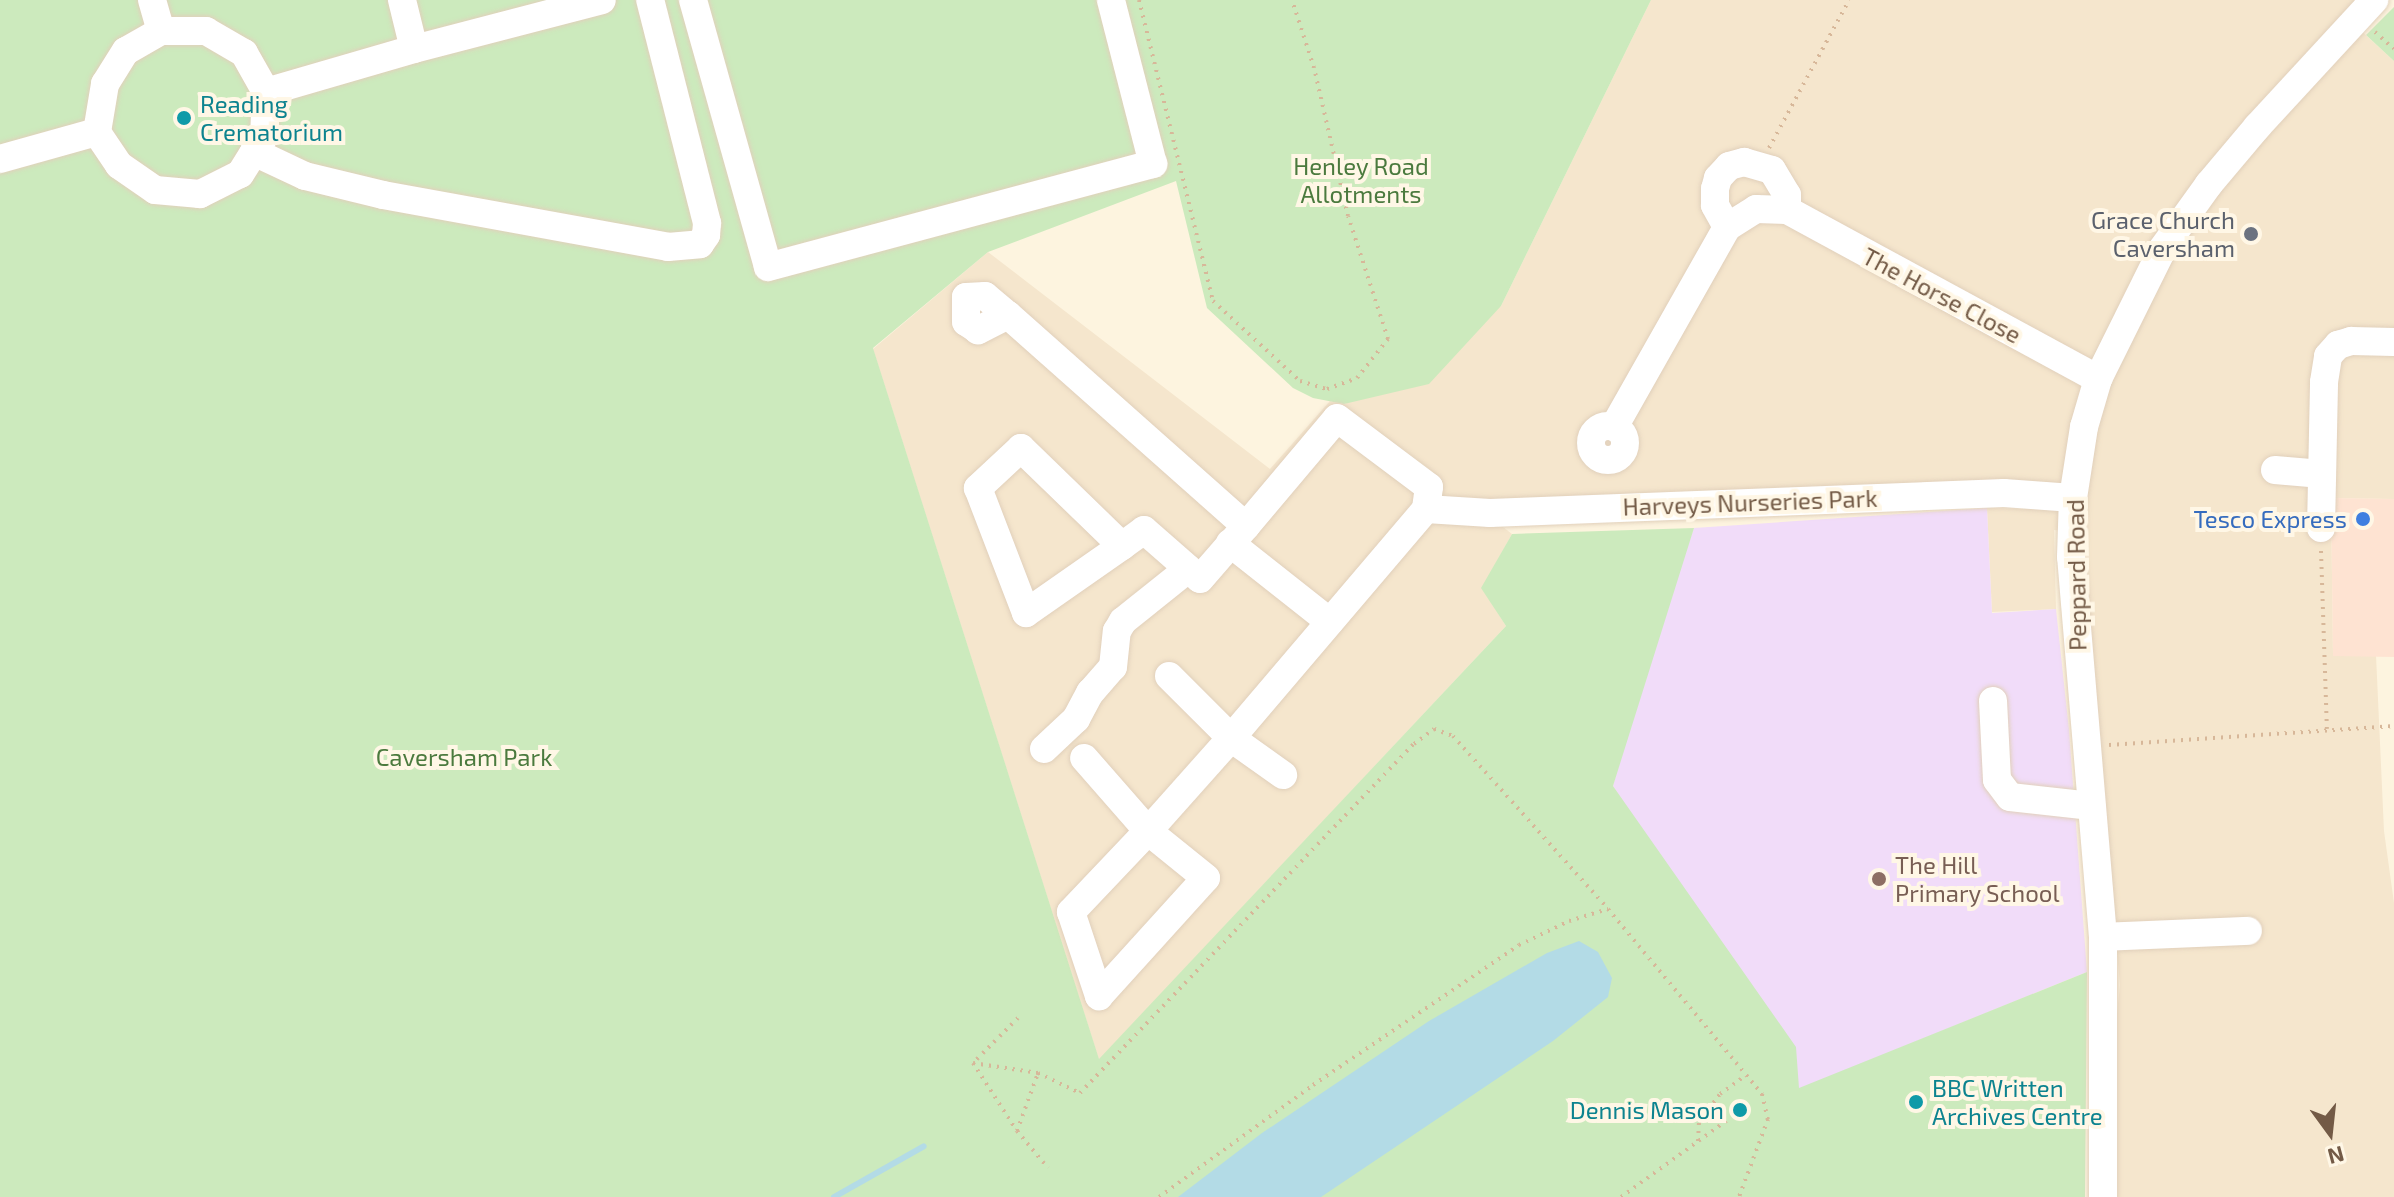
<!DOCTYPE html>
<style>
body{margin:0}
#map{position:relative;width:2394px;height:1197px;overflow:hidden;background:#fdf4df;font-family:"Exo 2",sans-serif}
div>[style]{position:absolute}
.residential>*{inset:0;background:#f5e6cd}
.commercial>*{inset:0;background:#fee3d2}
.education>*{inset:0;background:#f1dcf9}
.green>*{inset:0;background:#cceabd}
.water>*{inset:0;background:#b3dbe6}
.stream>*{height:6px;margin:-3px;padding:0 3px;transform-origin:3px;border-radius:3px;background:#b3dbe6}
.path>*{height:4px;margin-top:-2px;transform-origin:0;background:repeating-linear-gradient(90deg,#d7b799 0 2px,transparent 0 8px)}
.roads{filter:drop-shadow(0 0 2px #e1d0bb) drop-shadow(0 0 2px #e1d0bb)}
.minor>*{height:28px;margin:-14px;padding:0 14px;transform-origin:14px;border-radius:14px;background:#fff}
.minor>.ring{margin:-14px;padding:0;box-sizing:content-box;background:none;border:28px solid #fff;border-radius:50%}
.dots>*{width:22px;height:22px;translate:-50% -50%;box-sizing:border-box;border:4px solid #fff7e6;border-radius:50%}
span{translate:-50% -50%;white-space:nowrap;text-align:center;line-height:1.15;-webkit-text-stroke:8px #fff7e6;paint-order:stroke}
.culture-label{font-size:24px;color:#0d838f}
.left{translate:0 -50%;text-align:left}
.right{translate:-100% -50%;text-align:right}
.park-label{font-size:24px;color:#4b7a3e}
.worship-label{font-size:24px;color:#5b616d}
.street-label{font-size:24px;color:#735a46}
.shop-label{font-size:24px;color:#366cbe}
.education-label{font-size:24px;color:#785e54}
.north{position:absolute;left:2290px;top:1093px;width:80px;height:80px;-webkit-text-stroke:6px #fff7e6;paint-order:stroke;rotate:165deg;font-size:22px;font-weight:700;line-height:32px;text-align:center;color:#735a46}
.north::after{content:'';display:block;margin:auto;width:28px;height:36px;background:#735a46;clip-path:polygon(50% 0,100% 100%,50% 72%,0 100%)}
</style>
<div id="map">
<div class="residential">
<i style="clip-path:polygon(1651px 0,2357px 0,2345px 16px,2394px 61px,2394px 499px,2331px 498px,2333px 656px,2376px 655px,2384px 831px,2394px 903px,2394px 1197px,2098px 1197px,2120px 985px,2086px 608px,2087px 534px,2054px 530px,2056px 609px,1992px 612px,1987px 508px,2029px 509px,2035px 494px,1468px 500px,1512px 534px,1482px 588px,1506px 626px,1099px 1060px,873px 349px,988px 252px,1270px 469px,1330px 401px,1345px 404px,1501px 306px)"></i>
</div>
<div class="commercial">
<i style="clip-path:polygon(2331px 498px,2394px 499px,2394px 657px,2333px 656px)"></i>
</div>
<div class="education">
<i style="clip-path:polygon(1987px 508px,1992px 613px,2056px 609px,2069px 730px,2087px 972px,1799px 1089px,1613px 786px,1644px 671px,1694px 528px)"></i>
</div>
<div class="green">
<i style="clip-path:polygon(0 0,1651px 0,1501px 306px,1429px 384px,1344px 404px,1313px 398px,1293px 388px,1207px 308px,1176px 181px,988px 252px,873px 348px,1099px 1059px,1506px 626px,1481px 588px,1512px 534px,1694px 528px,1613px 786px,1796px 1047px,1799px 1088px,2087px 972px,2085px 1197px,0 1197px)"></i>
<i style="clip-path:polygon(2394px 7px,2394px 61px,2366px 35px)"></i>
</div>
<div class="water">
<i style="clip-path:polygon(1579px 941px,1598px 952px,1612px 978px,1608px 997px,1553px 1041px,1321px 1197px,1178px 1197px,1262px 1133px,1429px 1021px,1547px 953px)"></i>
</div>
<div class="stream">
<i style="left:834px;top:1197px;width:103px;rotate:-29.5deg"></i>
</div>
<div class="path">
<i style="left:1139px;top:0;width:310px;rotate:76.2deg"></i>
<i style="left:1213px;top:301px;width:118px;rotate:42.6deg"></i>
<i style="left:1300px;top:381px;width:28px;rotate:17deg"></i>
<i style="left:1327px;top:389px;width:32px;rotate:-20deg"></i>
<i style="left:1357px;top:378px;width:50px;rotate:-51.5deg"></i>
<i style="left:1388px;top:339px;width:129px;rotate:-108deg"></i>
<i style="left:1348px;top:216px;width:152px;rotate:-102.9deg"></i>
<i style="left:1314px;top:68px;width:71px;rotate:-107.9deg"></i>
<i style="left:2375px;top:32px;width:25px;rotate:42deg"></i>
<i style="left:1769px;top:148px;width:168px;rotate:-61.6deg"></i>
<i style="left:2321px;top:551px;width:178px;rotate:88.1deg"></i>
<i style="left:2109px;top:745px;width:286px;rotate:-3.8deg"></i>
<i style="left:1018px;top:1018px;width:64px;rotate:135deg"></i>
<i style="left:973px;top:1063px;width:66px;rotate:8.7deg"></i>
<i style="left:1038px;top:1073px;width:47px;rotate:25.5deg"></i>
<i style="left:1080px;top:1093px;width:483px;rotate:-46.3deg"></i>
<i style="left:1414px;top:744px;width:25px;rotate:-37deg"></i>
<i style="left:1434px;top:729px;width:20px;rotate:20deg"></i>
<i style="left:1453px;top:736px;width:232px;rotate:48.1deg"></i>
<i style="left:1608px;top:909px;width:241px;rotate:50.2deg"></i>
<i style="left:1762px;top:1094px;width:26px;rotate:77deg"></i>
<i style="left:1768px;top:1119px;width:83px;rotate:110.4deg"></i>
<i style="left:973px;top:1063px;width:81px;rotate:57.1deg"></i>
<i style="left:1017px;top:1131px;width:48px;rotate:50deg"></i>
<i style="left:1017px;top:1131px;width:62px;rotate:-70.1deg"></i>
<i style="left:1698px;top:1141px;width:19px;rotate:-87deg"></i>
<i style="left:1699px;top:1122px;width:35px;rotate:-53deg"></i>
<i style="left:1720px;top:1094px;width:31px;rotate:-36deg"></i>
<i style="left:1159px;top:1197px;width:190px;rotate:-36deg"></i>
<i style="left:1313px;top:1085px;width:249px;rotate:-34.2deg"></i>
<i style="left:1519px;top:945px;width:55px;rotate:-25.6deg"></i>
<i style="left:1569px;top:921px;width:41px;rotate:-17.1deg"></i>
<i style="left:1621px;top:1197px;width:135px;rotate:-35.9deg"></i>
</div>
<div class="roads">
<div class="minor">
<i style="left:152px;top:0;width:32px;rotate:74deg"></i>
<i style="left:402px;top:0;width:50px;rotate:76.2deg"></i>
<i style="left:693px;top:0;width:277px;rotate:74.3deg"></i>
<i style="left:768px;top:267px;width:399px;rotate:-15deg"></i>
<i style="left:1153px;top:164px;width:169px;rotate:-104.4deg"></i>
<i style="left:161px;top:31px;width:45px"></i>
<i style="left:206px;top:31px;width:44px;rotate:30.1deg"></i>
<i style="left:244px;top:53px;width:45px;rotate:60.6deg"></i>
<i style="left:266px;top:92px;width:45px;rotate:92.5deg"></i>
<i style="left:264px;top:137px;width:18px;rotate:124deg"></i>
<i style="left:254px;top:152px;width:26px;rotate:122deg"></i>
<i style="left:240px;top:174px;width:45px;rotate:153.4deg"></i>
<i style="left:200px;top:194px;width:45px;rotate:-174.9deg"></i>
<i style="left:155px;top:190px;width:44px;rotate:-145.2deg"></i>
<i style="left:119px;top:165px;width:40px;rotate:-124deg"></i>
<i style="left:97px;top:132px;width:49px;rotate:-80.5deg"></i>
<i style="left:105px;top:84px;width:39px;rotate:-58deg"></i>
<i style="left:126px;top:51px;width:40px;rotate:-29.7deg"></i>
<i style="left:266px;top:92px;width:154px;rotate:-16.2deg"></i>
<i style="left:414px;top:49px;width:194px;rotate:-14.6deg"></i>
<i style="left:254px;top:152px;width:56px;rotate:25.2deg"></i>
<i style="left:305px;top:176px;width:80px;rotate:13.7deg"></i>
<i style="left:383px;top:195px;width:290px;rotate:10.3deg"></i>
<i style="left:668px;top:247px;width:32px;rotate:-5deg"></i>
<i style="left:700px;top:244px;width:11px;rotate:-56deg"></i>
<i style="left:706px;top:235px;width:12px;rotate:-85deg"></i>
<i style="left:707px;top:223px;width:230px;rotate:-104.3deg"></i>
<i style="left:0;top:159px;width:101px;rotate:-15.6deg"></i>
<i style="left:1744px;top:162px;width:29px;rotate:16deg"></i>
<i style="left:1772px;top:170px;width:29px;rotate:59deg"></i>
<i style="left:1787px;top:195px;width:15px;rotate:90deg"></i>
<i style="left:1787px;top:210px;width:31px;rotate:-178deg"></i>
<i style="left:1756px;top:209px;width:34px;rotate:148deg"></i>
<i style="left:1727px;top:227px;width:25px;rotate:-119deg"></i>
<i style="left:1715px;top:205px;width:16px;rotate:-90deg"></i>
<i style="left:1715px;top:189px;width:11px;rotate:-75deg"></i>
<i style="left:1718px;top:178px;width:16px;rotate:-47deg"></i>
<i style="left:1729px;top:166px;width:16px;rotate:-15deg"></i>
<i style="left:1787px;top:210px;width:354px;rotate:28.5deg"></i>
<i style="left:1008px;top:315px;width:34px;rotate:153deg"></i>
<i style="left:978px;top:330px;width:14px;rotate:-146deg"></i>
<i style="left:966px;top:322px;width:25px;rotate:-90deg"></i>
<i style="left:966px;top:297px;width:19px;rotate:-3deg"></i>
<i style="left:985px;top:296px;width:30px;rotate:40deg"></i>
<i style="left:1008px;top:315px;width:318px;rotate:41.6deg"></i>
<i style="left:1246px;top:526px;width:141px;rotate:-49.9deg"></i>
<i style="left:1337px;top:418px;width:115px;rotate:36.9deg"></i>
<i style="left:1429px;top:487px;width:22px;rotate:98deg"></i>
<i style="left:1426px;top:509px;width:301px;rotate:130.4deg"></i>
<i style="left:1231px;top:738px;width:125px;rotate:131.7deg"></i>
<i style="left:1148px;top:831px;width:112px;rotate:133.5deg"></i>
<i style="left:1071px;top:912px;width:89px;rotate:71.6deg"></i>
<i style="left:1099px;top:996px;width:159px;rotate:-47.8deg"></i>
<i style="left:1206px;top:878px;width:75px;rotate:-141deg"></i>
<i style="left:1148px;top:831px;width:97px;rotate:-131.2deg"></i>
<i class="ring" style="left:1591px;top:426px;width:6px;height:6px"></i>
<i style="left:1614px;top:427px;width:230px;rotate:-60.5deg"></i>
<i style="left:2275px;top:470px;width:47px;rotate:4.9deg"></i>
<i style="left:1426px;top:509px;width:64px;rotate:3.6deg"></i>
<i style="left:1490px;top:513px;width:514px;rotate:-2.23deg"></i>
<i style="left:2004px;top:493px;width:69px;rotate:4.1deg"></i>
<i style="left:2321px;top:528px;width:146px;rotate:-88.8deg"></i>
<i style="left:2324px;top:382px;width:26px;rotate:-81deg"></i>
<i style="left:2328px;top:356px;width:15px;rotate:-48deg"></i>
<i style="left:2338px;top:345px;width:14px;rotate:-17deg"></i>
<i style="left:2351px;top:341px;width:43px;rotate:1.3deg"></i>
<i style="left:1230px;top:543px;width:127px;rotate:38.3deg"></i>
<i style="left:1122px;top:546px;width:141px;rotate:-135.9deg"></i>
<i style="left:1021px;top:448px;width:59px;rotate:137.1deg"></i>
<i style="left:978px;top:488px;width:134px;rotate:69deg"></i>
<i style="left:1026px;top:613px;width:117px;rotate:-34.9deg"></i>
<i style="left:1122px;top:546px;width:27px;rotate:-36deg"></i>
<i style="left:1144px;top:530px;width:74px;rotate:41.2deg"></i>
<i style="left:1200px;top:579px;width:70px;rotate:-49deg"></i>
<i style="left:1169px;top:676px;width:88px;rotate:45deg"></i>
<i style="left:1231px;top:738px;width:64px;rotate:35.4deg"></i>
<i style="left:1993px;top:701px;width:79px;rotate:87.1deg"></i>
<i style="left:1997px;top:780px;width:21px;rotate:53deg"></i>
<i style="left:2010px;top:797px;width:82px;rotate:6.3deg"></i>
<i style="left:1044px;top:749px;width:44px;rotate:-43.2deg"></i>
<i style="left:1076px;top:719px;width:30px;rotate:-62deg"></i>
<i style="left:1090px;top:693px;width:35px;rotate:-49deg"></i>
<i style="left:1113px;top:667px;width:36px;rotate:-84deg"></i>
<i style="left:1117px;top:631px;width:12px;rotate:-59deg"></i>
<i style="left:1123px;top:621px;width:83px;rotate:-38.7deg"></i>
<i style="left:2103px;top:937px;width:145px;rotate:-2.4deg"></i>
<i style="left:2103px;top:1197px;width:260px;rotate:-90deg"></i>
<i style="left:2103px;top:937px;width:381px;rotate:-94.8deg"></i>
<i style="left:2071px;top:557px;width:59px;rotate:-88.1deg"></i>
<i style="left:2073px;top:498px;width:72px;rotate:-81.2deg"></i>
<i style="left:2084px;top:427px;width:50px;rotate:-73.7deg"></i>
<i style="left:2098px;top:379px;width:146px;rotate:-63.6deg"></i>
<i style="left:2163px;top:248px;width:79px;rotate:-54.3deg"></i>
<i style="left:2209px;top:184px;width:75px;rotate:-49.9deg"></i>
<i style="left:2257px;top:127px;width:173px;rotate:-47.3deg"></i>
</div>
</div>
<div class="dots">
<i style="left:184px;top:118px;background:#0f9aa8"></i>
<i style="left:2251px;top:234px;background:#6b7280"></i>
<i style="left:2363px;top:519px;background:#3f7fe0"></i>
<i style="left:1879px;top:879px;background:#8d6e63"></i>
<i style="left:1916px;top:1102px;background:#0f9aa8"></i>
<i style="left:1740px;top:1110px;background:#0f9aa8"></i>
</div>
<div class="culture-label">
<span class="left" style="left:200px;top:118px">Reading<br>Crematorium</span>
<span class="left" style="left:1932px;top:1102px">BBC Written<br>Archives Centre</span>
<span class="right" style="left:1724px;top:1110px">Dennis Mason</span>
</div>
<div class="park-label">
<span style="left:1361px;top:180px">Henley Road<br>Allotments</span>
<span style="left:464px;top:757px">Caversham Park</span>
</div>
<div class="worship-label">
<span class="right" style="left:2235px;top:234px">Grace Church<br>Caversham</span>
</div>
<div class="street-label">
<span style="left:1942px;top:295px;rotate:28deg">The Horse Close</span>
<span style="left:1750px;top:502px;rotate:-2deg">Harveys Nurseries Park</span>
<span style="left:2076px;top:575px;rotate:-91deg">Peppard Road</span>
</div>
<div class="shop-label">
<span class="right" style="left:2347px;top:519px">Tesco Express</span>
</div>
<div class="education-label">
<span class="left" style="left:1895px;top:879px">The Hill<br>Primary School</span>
</div>
<div class="north">N</div>
</div>
